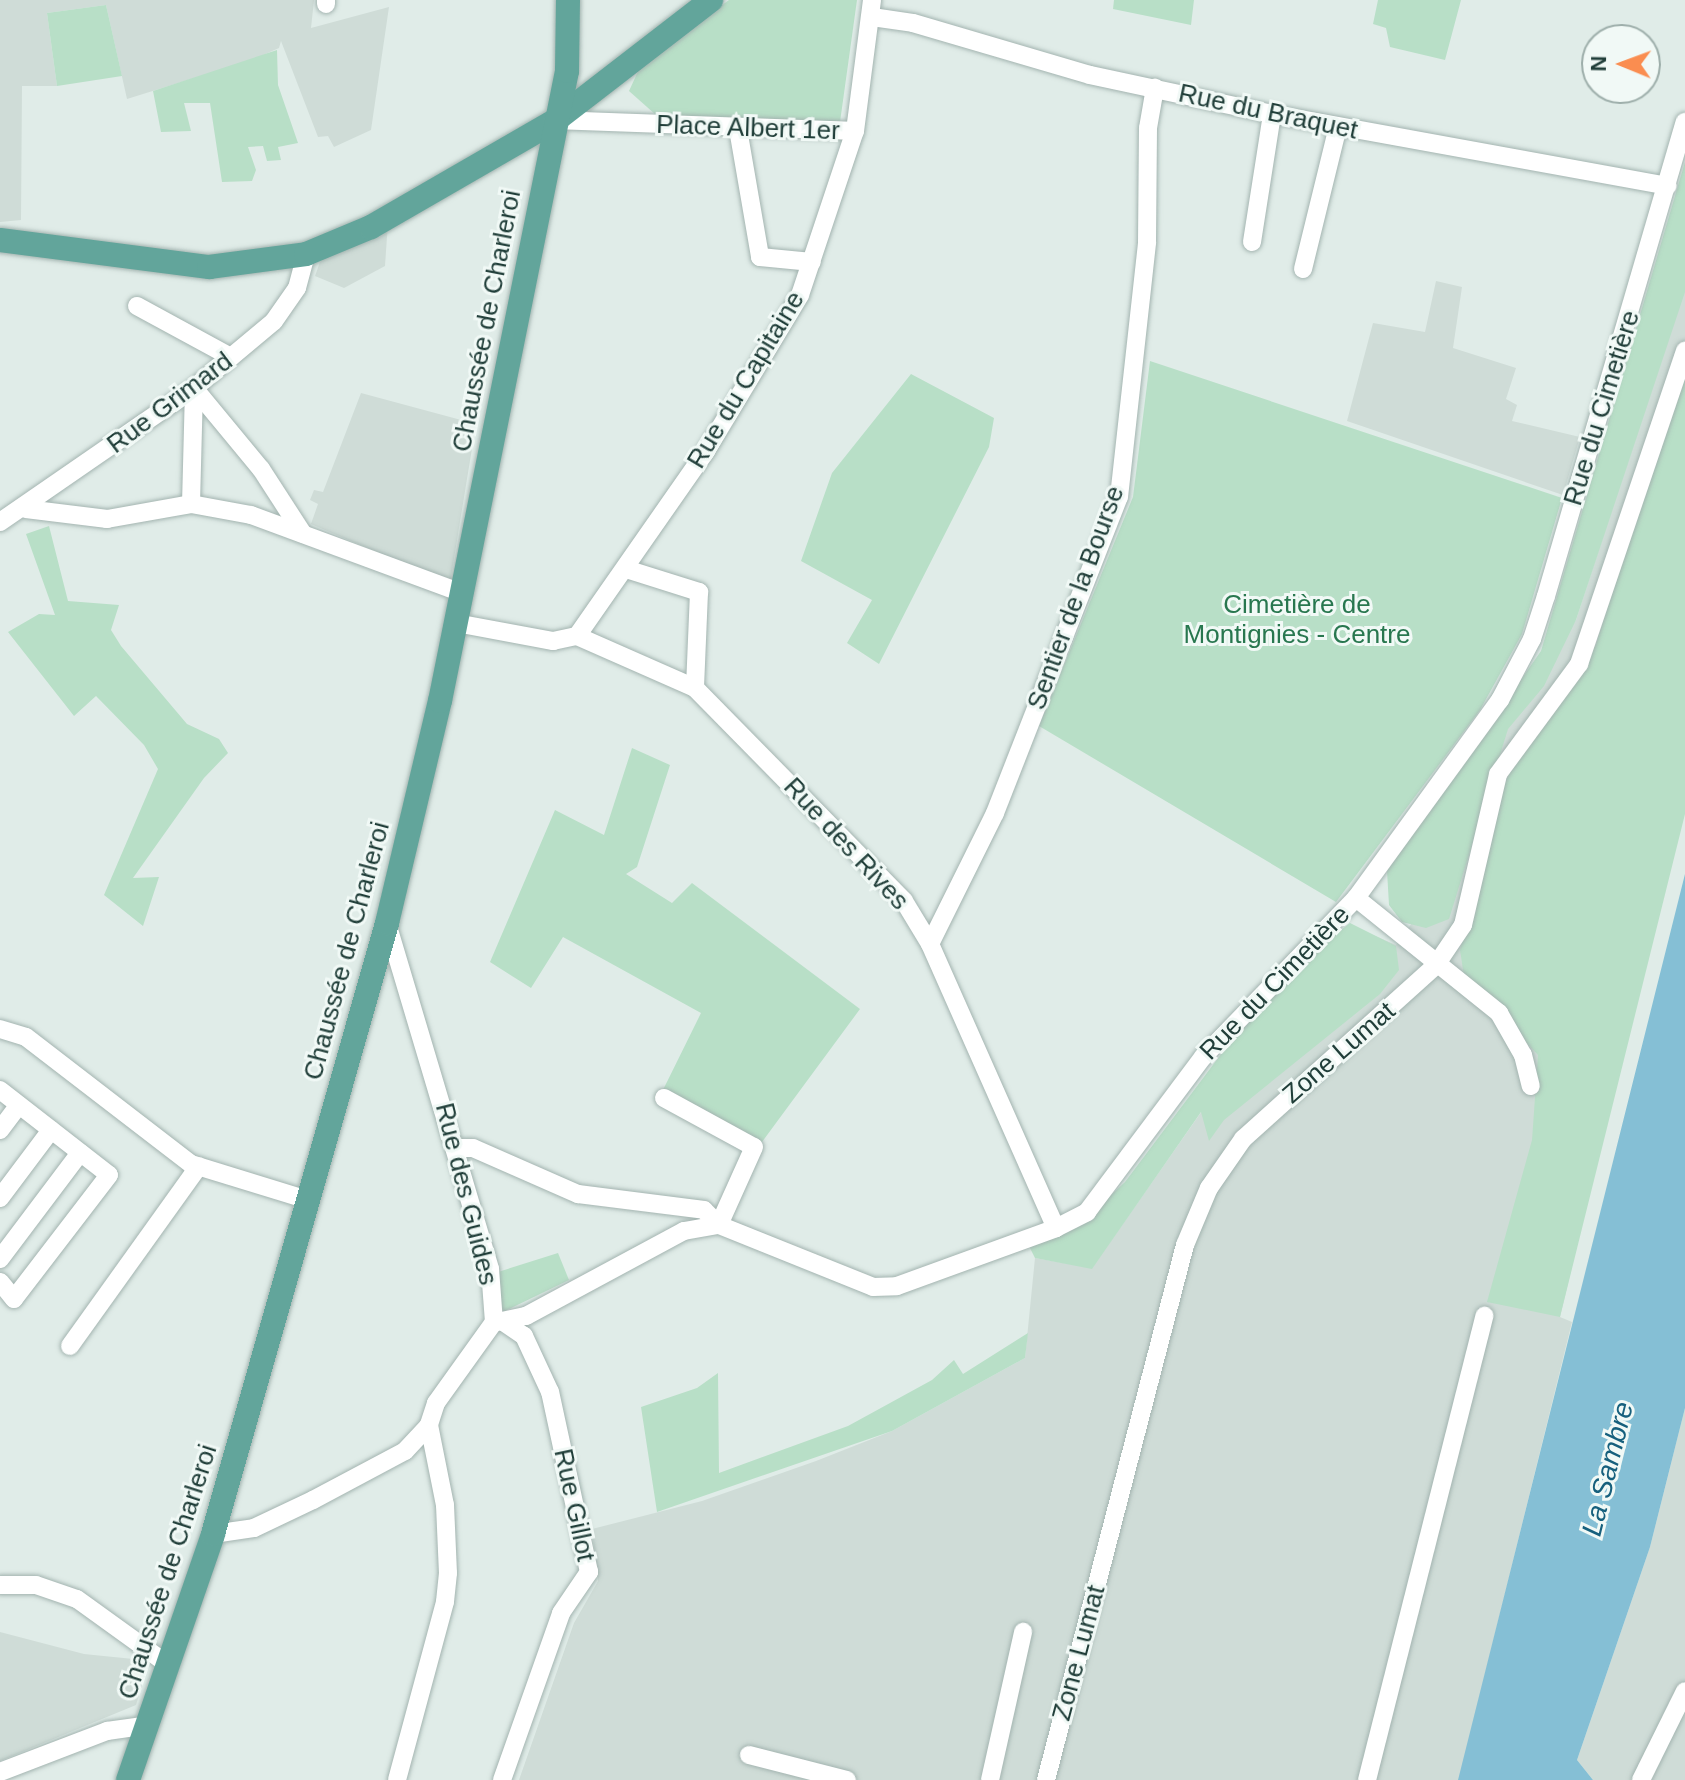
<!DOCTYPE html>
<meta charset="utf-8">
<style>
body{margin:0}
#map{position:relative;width:1685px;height:1780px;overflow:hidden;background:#e0ece8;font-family:Helvetica,sans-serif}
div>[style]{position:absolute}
.built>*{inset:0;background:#cfdcd7}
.green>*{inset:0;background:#b8dfc7}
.water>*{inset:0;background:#85bfd5}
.roads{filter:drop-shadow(0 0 2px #a3b4b0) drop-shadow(0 0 2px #a3b4b0)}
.minor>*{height:18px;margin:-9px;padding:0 9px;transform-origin:9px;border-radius:9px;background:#fff}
.major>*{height:24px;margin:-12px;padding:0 12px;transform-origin:12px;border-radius:12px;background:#62a59b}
span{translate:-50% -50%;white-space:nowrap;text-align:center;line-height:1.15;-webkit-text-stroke:6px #f1f9f6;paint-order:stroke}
.street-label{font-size:26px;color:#203e39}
.park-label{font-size:26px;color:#28774f}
.water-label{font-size:28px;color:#16607d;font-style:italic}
.north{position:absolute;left:1581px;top:24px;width:80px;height:80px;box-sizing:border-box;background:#f1f9f6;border:2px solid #9daeaa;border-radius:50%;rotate:271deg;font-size:22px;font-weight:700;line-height:32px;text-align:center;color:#203e39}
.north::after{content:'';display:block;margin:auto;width:28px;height:36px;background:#fa8d50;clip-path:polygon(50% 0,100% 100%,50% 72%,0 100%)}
</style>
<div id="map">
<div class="built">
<i style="clip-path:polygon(0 0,314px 0,311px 28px,389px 7px,371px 130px,334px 147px,328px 136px,318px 137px,281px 41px,279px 48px,252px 60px,127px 99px,106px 5px,47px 13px,57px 86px,22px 86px,21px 220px,0 222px)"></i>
<i style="clip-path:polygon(388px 222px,385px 266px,344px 288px,315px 276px,321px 259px)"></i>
<i style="clip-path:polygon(1436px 281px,1462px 287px,1453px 348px,1516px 368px,1506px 399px,1517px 405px,1512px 421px,1580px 437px,1563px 495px,1347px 421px,1373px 323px,1425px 332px)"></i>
<i style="clip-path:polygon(1685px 284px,1685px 790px,1560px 1317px,1572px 1322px,1459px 1780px,519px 1780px,574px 1623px,598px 1581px,592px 1529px,702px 1501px,816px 1461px,892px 1431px,1025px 1358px,1035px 1258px,1092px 1268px,1202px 1111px,1366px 932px,1396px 945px,1422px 909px,1402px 877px,1576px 620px)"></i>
<i style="clip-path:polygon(361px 393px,476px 424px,450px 583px,311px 524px,318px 504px,310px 500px,314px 490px,323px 492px)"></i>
<i style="clip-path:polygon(1685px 1408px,1685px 1780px,1593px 1780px,1577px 1760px,1650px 1547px)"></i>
<i style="clip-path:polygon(0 1632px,84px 1654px,143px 1660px,147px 1669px,136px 1705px,0 1761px)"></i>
</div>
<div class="green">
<i style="clip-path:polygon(729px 0,857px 0,840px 122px,656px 115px,629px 91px,641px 65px)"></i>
<i style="clip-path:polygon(1114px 0,1194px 0,1191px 25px,1113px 9px)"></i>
<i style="clip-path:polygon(1378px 0,1461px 0,1445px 60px,1390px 47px,1386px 28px,1373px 24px)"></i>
<i style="clip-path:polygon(106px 5px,122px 76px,57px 86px,47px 13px)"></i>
<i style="clip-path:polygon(277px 50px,278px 85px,298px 143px,278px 147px,281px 160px,267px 161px,263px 146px,248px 147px,256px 170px,252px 181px,222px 182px,210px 103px,184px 103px,191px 131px,161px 132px,153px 91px)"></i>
<i style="clip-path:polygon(1685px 162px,1685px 292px,1576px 620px,1544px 686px,1508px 729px,1449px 919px,1426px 928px,1402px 922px,1389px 905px,1387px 871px,1541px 651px)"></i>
<i style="clip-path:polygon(1685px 354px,1685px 814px,1560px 1317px,1487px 1302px,1532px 1140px,1538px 1055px,1464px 976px,1460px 950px,1499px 794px,1524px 746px,1596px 645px)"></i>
<i style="clip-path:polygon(1150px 361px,1562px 498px,1522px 634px,1480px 710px,1336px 902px,1039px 726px,1133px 497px)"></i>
<i style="clip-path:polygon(911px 374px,994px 418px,989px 447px,879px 664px,847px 643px,872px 600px,801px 561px,832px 473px)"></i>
<i style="clip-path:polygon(49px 526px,68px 601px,119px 605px,111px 630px,121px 646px,187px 724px,219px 739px,228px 753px,204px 778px,133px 878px,159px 877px,143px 926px,104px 895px,158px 769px,144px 745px,96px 696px,74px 716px,8px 632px,39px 614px,55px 615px,26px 534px)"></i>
<i style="clip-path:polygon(632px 748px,670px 765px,637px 867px,626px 874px,672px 903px,692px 883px,860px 1009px,759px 1146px,661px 1094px,701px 1013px,563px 937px,531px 988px,490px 962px,555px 810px,604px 835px)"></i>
<i style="clip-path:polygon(1350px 923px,1396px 946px,1399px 970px,1380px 994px,1224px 1120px,1209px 1141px,1201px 1112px,1092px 1269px,1035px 1258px,1027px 1242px,1077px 1227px,1125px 1182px,1276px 981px)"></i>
<i style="clip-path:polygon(558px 1253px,569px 1280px,503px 1312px,495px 1273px)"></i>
<i style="clip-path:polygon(1028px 1333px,1025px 1358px,892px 1431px,657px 1512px,641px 1407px,697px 1388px,718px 1373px,719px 1473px,848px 1426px,932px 1380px,954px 1360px,963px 1374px)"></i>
</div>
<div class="water">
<i style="clip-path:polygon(1685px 874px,1685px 1408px,1650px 1547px,1577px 1760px,1593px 1780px,1458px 1780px)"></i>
</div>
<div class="roads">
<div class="minor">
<i style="left:326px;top:0;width:4px;rotate:90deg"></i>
<i style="left:872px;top:17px;width:41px;rotate:8.3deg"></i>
<i style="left:913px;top:23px;width:184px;rotate:16.4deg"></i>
<i style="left:1090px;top:75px;width:186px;rotate:12.1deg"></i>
<i style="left:1272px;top:114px;width:402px;rotate:10.3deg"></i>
<i style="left:556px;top:120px;width:299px;rotate:2.1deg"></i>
<i style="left:738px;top:129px;width:130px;rotate:80.2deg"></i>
<i style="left:760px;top:257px;width:52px;rotate:5.5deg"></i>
<i style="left:1252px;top:242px;width:130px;rotate:-81.1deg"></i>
<i style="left:1303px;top:269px;width:146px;rotate:-76.2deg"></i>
<i style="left:137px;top:306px;width:107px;rotate:28.5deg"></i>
<i style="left:194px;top:388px;width:105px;rotate:50.4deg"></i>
<i style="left:261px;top:469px;width:77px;rotate:57.1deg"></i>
<i style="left:191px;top:504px;width:116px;rotate:-88.5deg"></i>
<i style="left:26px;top:509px;width:82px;rotate:7deg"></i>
<i style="left:107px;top:519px;width:85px;rotate:-10.1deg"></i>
<i style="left:191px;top:504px;width:61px;rotate:10.4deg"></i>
<i style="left:251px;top:515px;width:225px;rotate:20.3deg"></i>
<i style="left:0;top:522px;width:236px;rotate:-34.6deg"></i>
<i style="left:194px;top:388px;width:104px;rotate:-39.9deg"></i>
<i style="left:274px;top:321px;width:40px;rotate:-55.1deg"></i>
<i style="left:297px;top:288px;width:35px;rotate:-75deg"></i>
<i style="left:626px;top:569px;width:77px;rotate:17.5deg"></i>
<i style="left:699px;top:592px;width:96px;rotate:92.4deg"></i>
<i style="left:456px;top:623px;width:99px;rotate:10.5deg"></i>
<i style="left:553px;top:641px;width:25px;rotate:-12deg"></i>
<i style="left:577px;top:636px;width:226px;rotate:-55.1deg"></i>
<i style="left:706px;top:451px;width:182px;rotate:-58.9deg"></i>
<i style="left:800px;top:295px;width:173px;rotate:-71.5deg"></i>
<i style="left:855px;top:131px;width:132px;rotate:-82.6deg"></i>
<i style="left:577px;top:636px;width:129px;rotate:23.8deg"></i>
<i style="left:695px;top:688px;width:298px;rotate:45.5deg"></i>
<i style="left:904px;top:901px;width:50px;rotate:58.8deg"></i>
<i style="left:930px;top:944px;width:311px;rotate:66.1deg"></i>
<i style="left:1356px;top:898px;width:184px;rotate:38.8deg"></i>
<i style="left:1499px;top:1013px;width:48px;rotate:60.3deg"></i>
<i style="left:1523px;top:1055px;width:32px;rotate:76deg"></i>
<i style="left:387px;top:923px;width:361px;rotate:73.4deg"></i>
<i style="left:490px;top:1269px;width:53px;rotate:85.7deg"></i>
<i style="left:494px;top:1322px;width:100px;rotate:125.6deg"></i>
<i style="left:436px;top:1403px;width:23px;rotate:108deg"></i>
<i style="left:429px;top:1425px;width:82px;rotate:78.7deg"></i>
<i style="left:445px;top:1505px;width:68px;rotate:87.5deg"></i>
<i style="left:448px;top:1573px;width:29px;rotate:96deg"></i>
<i style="left:445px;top:1602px;width:184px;rotate:105.1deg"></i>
<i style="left:930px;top:944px;width:146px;rotate:-63.6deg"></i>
<i style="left:995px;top:813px;width:339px;rotate:-68.6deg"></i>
<i style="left:1119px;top:497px;width:257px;rotate:-83.7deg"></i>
<i style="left:1147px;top:242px;width:114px;rotate:-89.5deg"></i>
<i style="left:1148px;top:128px;width:41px;rotate:-80.1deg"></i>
<i style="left:0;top:1029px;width:27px;rotate:17deg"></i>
<i style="left:26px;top:1037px;width:208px;rotate:37.6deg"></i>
<i style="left:191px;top:1164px;width:122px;rotate:17.1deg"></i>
<i style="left:0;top:1090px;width:138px;rotate:37.9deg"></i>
<i style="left:109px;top:1175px;width:156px;rotate:127.5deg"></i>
<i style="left:14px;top:1299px;width:22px;rotate:-129deg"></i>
<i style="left:664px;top:1098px;width:102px;rotate:28.6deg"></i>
<i style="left:754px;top:1147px;width:85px;rotate:114.2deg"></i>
<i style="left:0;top:1130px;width:31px;rotate:-53deg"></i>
<i style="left:458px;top:1148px;width:15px"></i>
<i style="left:473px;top:1148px;width:115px;rotate:23.7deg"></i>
<i style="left:578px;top:1194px;width:127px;rotate:7.2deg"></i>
<i style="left:704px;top:1210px;width:21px;rotate:45deg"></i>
<i style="left:719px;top:1225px;width:166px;rotate:21.9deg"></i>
<i style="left:873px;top:1287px;width:24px;rotate:-2deg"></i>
<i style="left:897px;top:1286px;width:169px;rotate:-20deg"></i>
<i style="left:1056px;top:1228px;width:35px;rotate:-27deg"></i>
<i style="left:1087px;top:1212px;width:194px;rotate:-53.2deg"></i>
<i style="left:1203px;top:1057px;width:221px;rotate:-46.1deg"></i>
<i style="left:1356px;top:898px;width:245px;rotate:-54deg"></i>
<i style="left:1500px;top:700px;width:69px;rotate:-62.3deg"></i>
<i style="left:1532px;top:639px;width:45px;rotate:-72deg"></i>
<i style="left:1546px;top:596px;width:494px;rotate:-73.7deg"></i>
<i style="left:0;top:1198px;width:85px;rotate:-53.1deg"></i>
<i style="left:0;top:1259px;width:133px;rotate:-53deg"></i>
<i style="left:497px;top:1322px;width:30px;rotate:-12deg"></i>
<i style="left:526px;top:1316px;width:179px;rotate:-28.3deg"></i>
<i style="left:684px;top:1231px;width:36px;rotate:-10deg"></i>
<i style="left:70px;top:1346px;width:221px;rotate:-54.4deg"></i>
<i style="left:213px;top:1534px;width:41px;rotate:-8.3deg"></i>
<i style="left:254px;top:1528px;width:65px;rotate:-25.4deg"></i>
<i style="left:313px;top:1500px;width:104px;rotate:-28deg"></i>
<i style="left:405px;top:1451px;width:35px;rotate:-47deg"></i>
<i style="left:0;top:1585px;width:36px"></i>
<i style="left:36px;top:1585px;width:43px;rotate:18.9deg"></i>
<i style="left:77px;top:1599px;width:115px;rotate:35.8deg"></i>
<i style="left:749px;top:1755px;width:101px;rotate:14.3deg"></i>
<i style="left:0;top:1772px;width:115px;rotate:-21deg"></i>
<i style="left:107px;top:1731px;width:42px;rotate:-8.1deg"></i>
<i style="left:502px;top:1780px;width:177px;rotate:-70.5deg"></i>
<i style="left:561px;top:1613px;width:50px;rotate:-55.7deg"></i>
<i style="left:589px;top:1572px;width:184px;rotate:-102.2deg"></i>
<i style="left:550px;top:1392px;width:62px;rotate:-114.9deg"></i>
<i style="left:524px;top:1336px;width:23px;rotate:-146deg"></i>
<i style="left:990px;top:1780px;width:152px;rotate:-77.4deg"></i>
<i style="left:1046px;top:1780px;width:553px;rotate:-75.44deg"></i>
<i style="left:1185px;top:1245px;width:62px;rotate:-67.2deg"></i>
<i style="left:1209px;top:1188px;width:60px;rotate:-55.2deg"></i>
<i style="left:1243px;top:1139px;width:260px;rotate:-42deg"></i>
<i style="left:1436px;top:965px;width:48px;rotate:-56deg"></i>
<i style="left:1463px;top:925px;width:155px;rotate:-76.9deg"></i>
<i style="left:1498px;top:774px;width:137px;rotate:-53.6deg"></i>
<i style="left:1579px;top:664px;width:331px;rotate:-71.3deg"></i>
<i style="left:1367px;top:1780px;width:479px;rotate:-75.8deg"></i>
<i style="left:1641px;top:1780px;width:99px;rotate:-63.7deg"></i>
</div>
<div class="major">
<i style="left:0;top:240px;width:211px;rotate:7.4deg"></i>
<i style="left:209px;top:267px;width:98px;rotate:-7.6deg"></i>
<i style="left:306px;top:254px;width:70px;rotate:-22.6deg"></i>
<i style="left:371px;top:227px;width:214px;rotate:-30deg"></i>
<i style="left:556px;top:120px;width:196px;rotate:-37.7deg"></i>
<i style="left:128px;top:1780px;width:260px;rotate:-70.9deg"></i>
<i style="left:213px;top:1534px;width:635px;rotate:-74.1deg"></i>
<i style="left:387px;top:923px;width:228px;rotate:-76.6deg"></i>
<i style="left:440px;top:701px;width:643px;rotate:-78.6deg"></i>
<i style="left:567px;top:71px;width:71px;rotate:-89.2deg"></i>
</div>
</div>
<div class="street-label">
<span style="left:1268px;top:112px;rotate:12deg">Rue du Braquet</span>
<span style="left:748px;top:128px;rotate:2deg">Place Albert 1er</span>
<span style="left:487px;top:321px;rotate:-79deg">Chaussée de Charleroi</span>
<span style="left:746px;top:380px;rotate:-59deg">Rue du Capitaine</span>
<span style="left:170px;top:403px;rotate:-37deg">Rue Grimard</span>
<span style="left:1602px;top:408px;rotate:-73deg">Rue du Cimetière</span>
<span style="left:1076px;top:598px;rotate:-70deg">Sentier de la Bourse</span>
<span style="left:846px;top:844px;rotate:47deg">Rue des Rives</span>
<span style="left:347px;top:951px;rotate:-75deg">Chaussée de Charleroi</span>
<span style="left:1275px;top:983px;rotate:-46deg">Rue du Cimetière</span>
<span style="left:1339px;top:1053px;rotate:-41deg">Zone Lumat</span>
<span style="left:466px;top:1194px;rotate:76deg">Rue des Guides</span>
<span style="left:574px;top:1505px;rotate:78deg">Rue Gillot</span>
<span style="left:168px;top:1572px;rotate:-72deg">Chaussée de Charleroi</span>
<span style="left:1079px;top:1653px;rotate:-75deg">Zone Lumat</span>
</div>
<div class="park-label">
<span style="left:1297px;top:620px">Cimetière de<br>Montignies - Centre</span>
</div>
<div class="water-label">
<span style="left:1608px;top:1469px;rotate:-76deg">La Sambre</span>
</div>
<div class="north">N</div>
</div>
